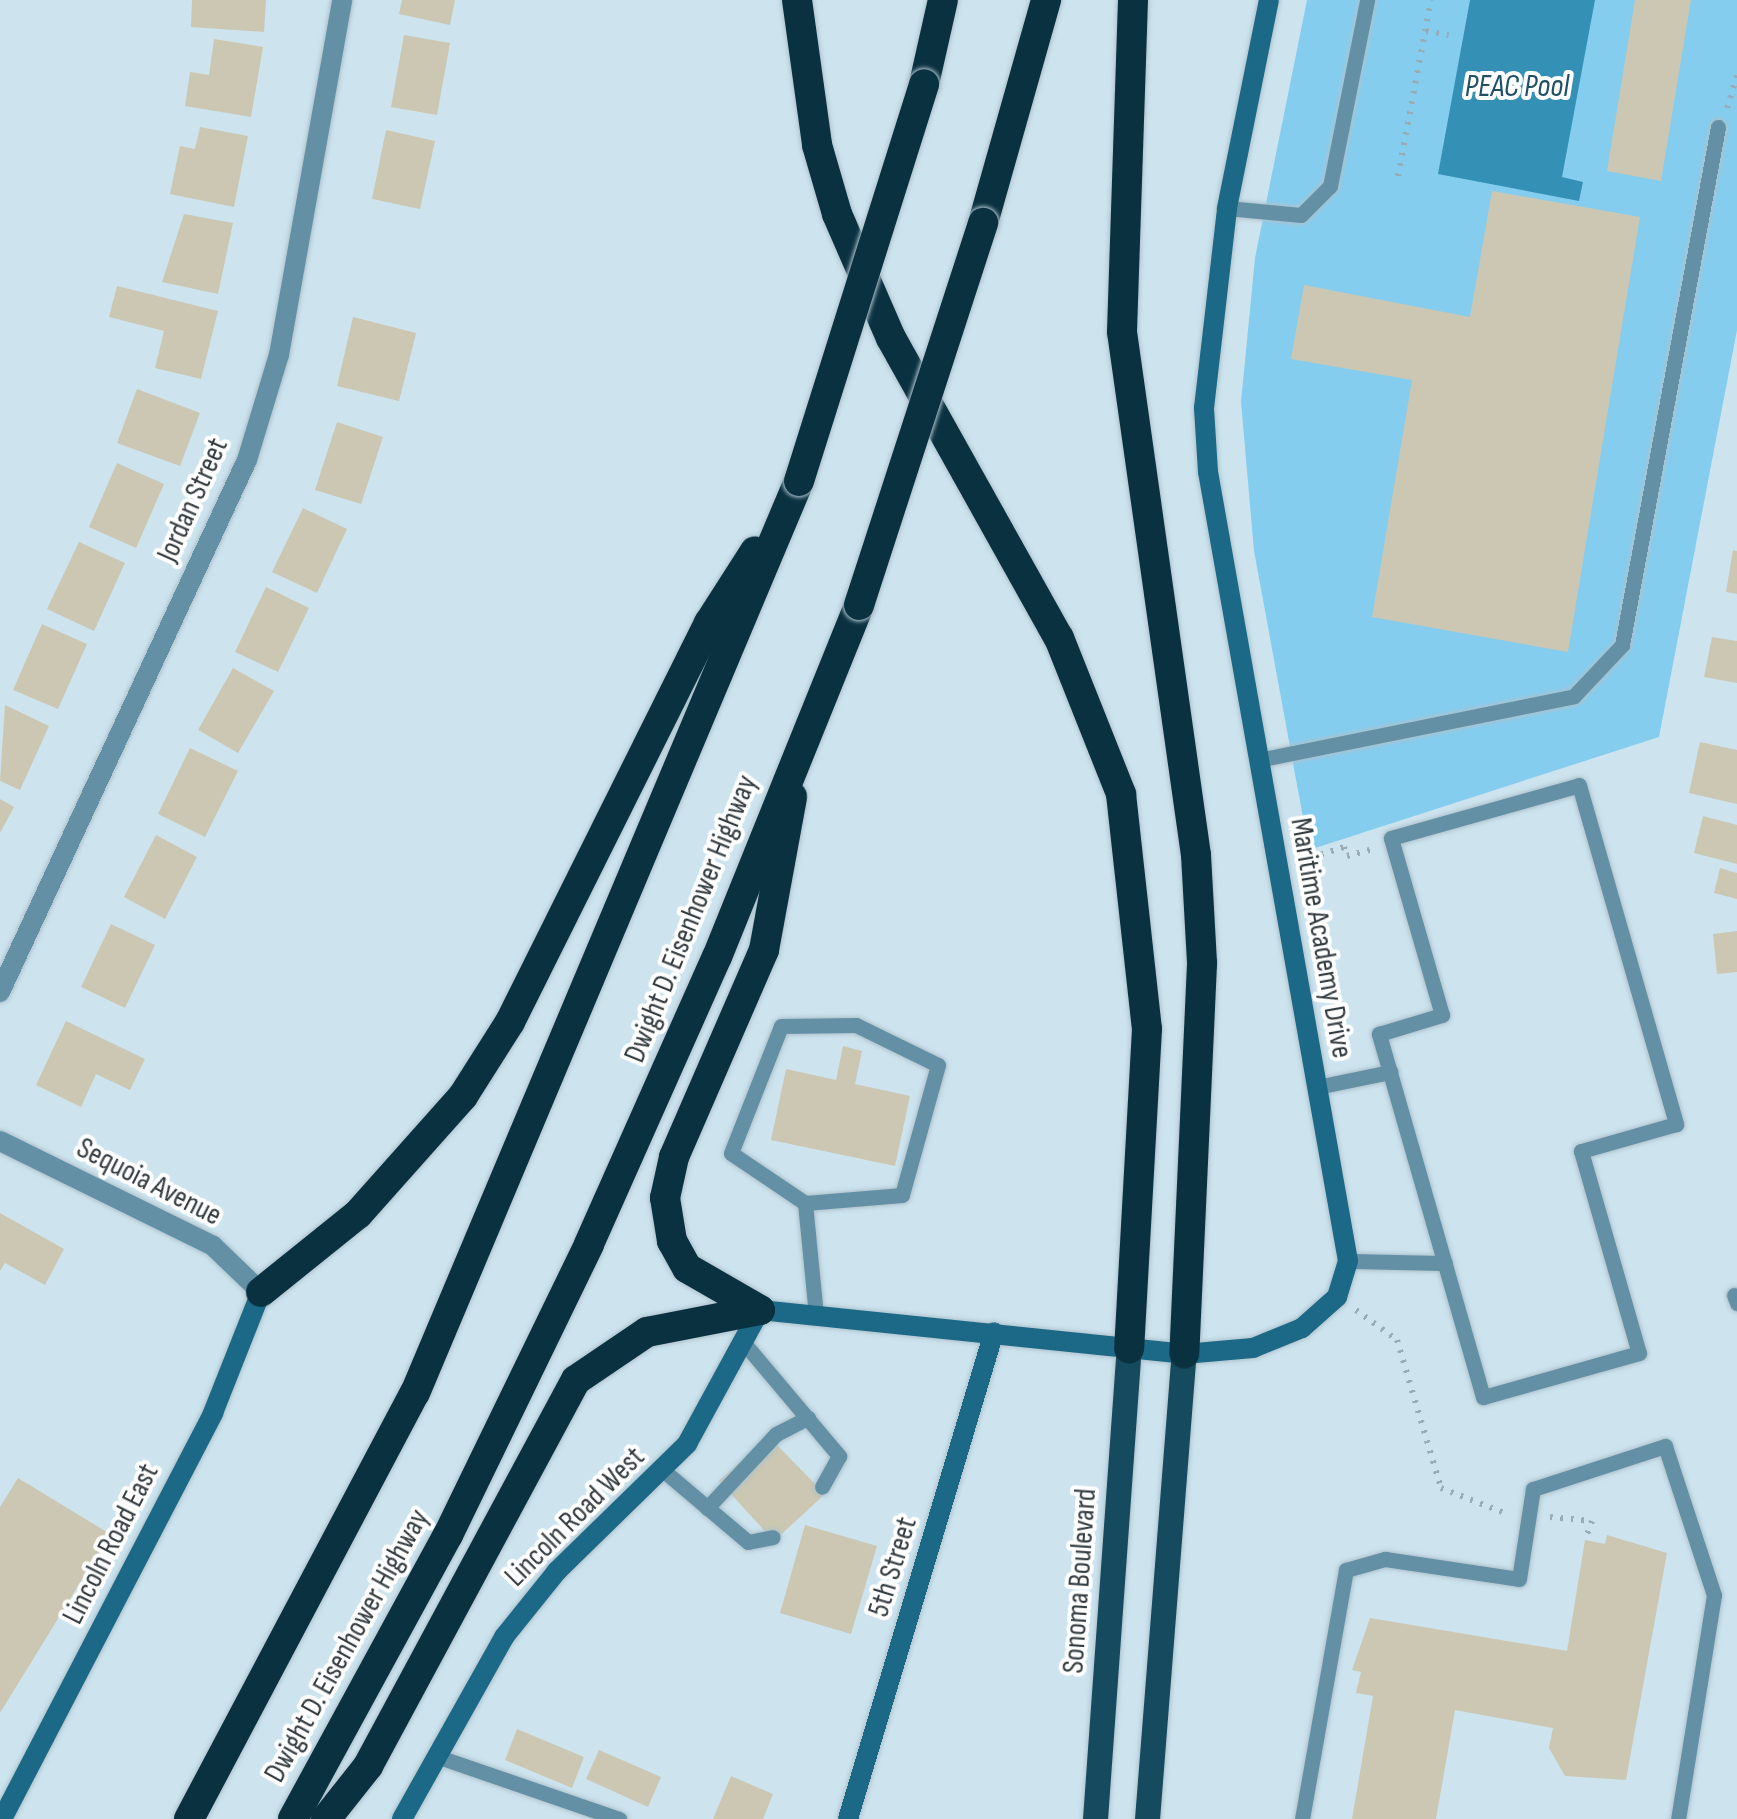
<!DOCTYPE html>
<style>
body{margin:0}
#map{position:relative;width:1737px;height:1819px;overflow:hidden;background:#cde4ef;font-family:"Sofia Sans Condensed",sans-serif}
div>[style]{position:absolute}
.green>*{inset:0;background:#84cdef}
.water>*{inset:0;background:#3590b6}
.building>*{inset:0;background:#cbc7b2}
.path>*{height:6px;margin-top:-3px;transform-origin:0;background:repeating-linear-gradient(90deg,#99abb4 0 2.5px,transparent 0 10.5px)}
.roads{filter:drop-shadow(0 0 2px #aec2cc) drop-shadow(0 0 2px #aec2cc)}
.lane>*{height:15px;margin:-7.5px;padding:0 7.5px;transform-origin:7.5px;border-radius:7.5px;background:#6490a5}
.street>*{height:20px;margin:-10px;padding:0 10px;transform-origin:10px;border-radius:10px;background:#6490a5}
.secondary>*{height:20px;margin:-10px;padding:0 10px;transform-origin:10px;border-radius:10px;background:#1c6987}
.primary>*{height:25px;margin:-12.5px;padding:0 12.5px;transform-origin:12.5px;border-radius:12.5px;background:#164a5f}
.highway>*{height:30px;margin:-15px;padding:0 15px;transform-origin:15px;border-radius:15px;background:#0a3140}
.bridges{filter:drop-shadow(0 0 2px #aec2cc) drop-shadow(0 0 2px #aec2cc)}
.highway-bridge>*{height:30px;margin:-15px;padding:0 15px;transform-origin:15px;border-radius:15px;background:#0a3140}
span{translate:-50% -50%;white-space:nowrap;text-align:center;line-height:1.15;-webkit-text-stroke:8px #fff;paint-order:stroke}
.street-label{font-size:30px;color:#333c41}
.water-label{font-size:32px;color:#1f5065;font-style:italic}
</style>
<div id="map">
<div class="green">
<i style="clip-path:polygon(1307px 0,1737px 0,1737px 330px,1659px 737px,1309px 850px,1254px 551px,1241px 402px,1255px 258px)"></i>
</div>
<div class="water">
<i style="clip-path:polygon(1470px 0,1595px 0,1562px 177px,1583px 182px,1579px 201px,1438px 174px)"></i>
</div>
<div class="building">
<i style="clip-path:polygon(192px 0,266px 0,264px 32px,191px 27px)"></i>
<i style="clip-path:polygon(402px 0,455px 0,450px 25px,399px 14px)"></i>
<i style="clip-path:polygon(1635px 0,1691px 0,1661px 181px,1607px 171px)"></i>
<i style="clip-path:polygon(404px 35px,450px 43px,437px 115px,391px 107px)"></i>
<i style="clip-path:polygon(214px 39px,263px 47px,251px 117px,185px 106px,190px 72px,209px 75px)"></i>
<i style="clip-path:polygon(200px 127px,248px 136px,234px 207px,170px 194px,180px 146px,195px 149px)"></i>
<i style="clip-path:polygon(386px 130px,435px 141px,420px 209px,372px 199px)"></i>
<i style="clip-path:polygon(1492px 191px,1640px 217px,1568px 652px,1372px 617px,1412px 380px,1291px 359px,1304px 285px,1470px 317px)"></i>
<i style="clip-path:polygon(184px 214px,233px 223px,218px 294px,162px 282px)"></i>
<i style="clip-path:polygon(117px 286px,218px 311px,201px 379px,155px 368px,164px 331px,109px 317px)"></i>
<i style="clip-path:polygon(353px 317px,416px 333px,399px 401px,337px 386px)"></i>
<i style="clip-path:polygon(137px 389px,200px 413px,180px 466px,117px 443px)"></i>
<i style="clip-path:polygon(337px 422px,383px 437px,361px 504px,315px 490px)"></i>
<i style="clip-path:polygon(117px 463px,164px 484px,136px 548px,89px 527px)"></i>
<i style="clip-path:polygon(303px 508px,347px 529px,317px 593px,272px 572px)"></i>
<i style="clip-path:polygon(79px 542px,125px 563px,94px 631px,47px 609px)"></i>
<i style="clip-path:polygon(1733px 550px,1737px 551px,1737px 594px,1726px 592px)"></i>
<i style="clip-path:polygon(266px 587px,309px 608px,278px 672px,235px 652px)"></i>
<i style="clip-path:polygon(42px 624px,87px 644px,58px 709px,13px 690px)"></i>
<i style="clip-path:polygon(1712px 637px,1737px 641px,1737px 683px,1704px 677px)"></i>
<i style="clip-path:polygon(233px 668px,274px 691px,238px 753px,198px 730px)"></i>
<i style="clip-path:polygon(5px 705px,49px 726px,20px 790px,0 781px)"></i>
<i style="clip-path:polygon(1700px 742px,1737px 750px,1737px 804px,1689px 793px)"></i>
<i style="clip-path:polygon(190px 748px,238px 771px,205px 837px,158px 814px)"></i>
<i style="clip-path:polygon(0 799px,14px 807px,0 833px)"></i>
<i style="clip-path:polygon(1703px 816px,1737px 825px,1737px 864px,1694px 853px)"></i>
<i style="clip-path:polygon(156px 835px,197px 857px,165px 919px,124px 897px)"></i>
<i style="clip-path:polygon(1720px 868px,1737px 873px,1737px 899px,1714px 893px)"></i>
<i style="clip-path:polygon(111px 924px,155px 945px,125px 1008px,81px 987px)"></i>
<i style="clip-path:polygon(1737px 931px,1737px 972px,1717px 974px,1713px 934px)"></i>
<i style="clip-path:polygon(66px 1021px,145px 1059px,130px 1090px,96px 1074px,81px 1107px,36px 1085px)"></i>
<i style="clip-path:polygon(843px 1046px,862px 1051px,855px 1084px,910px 1096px,895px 1166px,771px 1140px,786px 1069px,836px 1080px)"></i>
<i style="clip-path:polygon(0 1213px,64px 1249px,45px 1285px,5px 1263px,0 1271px)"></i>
<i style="clip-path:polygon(769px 1437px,825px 1494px,774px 1541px,719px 1481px)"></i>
<i style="clip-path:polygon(18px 1478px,110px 1534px,0 1713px,0 1507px)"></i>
<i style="clip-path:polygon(805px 1525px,877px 1546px,851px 1634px,780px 1613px)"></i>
<i style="clip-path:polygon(1607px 1535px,1667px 1553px,1626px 1780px,1565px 1776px,1549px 1748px,1553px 1728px,1455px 1710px,1436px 1819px,1352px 1819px,1373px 1696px,1356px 1693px,1361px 1672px,1352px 1670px,1370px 1618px,1567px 1651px,1585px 1540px,1605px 1544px)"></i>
<i style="clip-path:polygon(517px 1729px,584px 1757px,572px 1788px,505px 1760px)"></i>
<i style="clip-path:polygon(599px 1750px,661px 1777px,648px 1807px,586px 1779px)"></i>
<i style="clip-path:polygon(731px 1776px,773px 1794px,763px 1819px,713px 1819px)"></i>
</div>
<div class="path">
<i style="left:1426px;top:31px;width:23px;rotate:10deg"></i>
<i style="left:1727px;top:108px;width:34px;rotate:-73deg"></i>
<i style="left:1398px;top:176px;width:179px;rotate:-79.4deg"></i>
<i style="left:1301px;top:861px;width:45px;rotate:-18deg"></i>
<i style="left:1344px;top:847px;width:9px;rotate:72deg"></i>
<i style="left:1347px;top:856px;width:24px;rotate:-15deg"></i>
<i style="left:1356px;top:1310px;width:51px;rotate:36.2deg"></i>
<i style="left:1397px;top:1340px;width:154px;rotate:73.4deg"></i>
<i style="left:1441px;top:1488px;width:71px;rotate:21.5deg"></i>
<i style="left:1550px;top:1517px;width:42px;rotate:5.4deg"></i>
<i style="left:1592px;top:1521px;width:20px;rotate:110deg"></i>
</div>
<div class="roads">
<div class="lane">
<i style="left:1227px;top:208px;width:74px;rotate:5.4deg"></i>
<i style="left:1301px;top:215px;width:41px;rotate:-45deg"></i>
<i style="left:1330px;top:186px;width:190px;rotate:-78.7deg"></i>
<i style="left:1258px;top:760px;width:322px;rotate:-11.4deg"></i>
<i style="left:1574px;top:696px;width:70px;rotate:-46.7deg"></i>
<i style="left:1622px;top:645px;width:527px;rotate:-79.5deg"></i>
<i style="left:1579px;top:785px;width:353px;rotate:74deg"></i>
<i style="left:1676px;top:1124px;width:99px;rotate:164.1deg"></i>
<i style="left:1581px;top:1151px;width:210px;rotate:74deg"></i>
<i style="left:1639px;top:1353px;width:162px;rotate:164.2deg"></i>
<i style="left:1483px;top:1397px;width:378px;rotate:-106deg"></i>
<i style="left:1379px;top:1034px;width:66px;rotate:-16.8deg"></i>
<i style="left:1442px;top:1015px;width:184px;rotate:-106.1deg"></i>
<i style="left:1391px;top:838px;width:195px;rotate:-15.7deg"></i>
<i style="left:856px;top:1025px;width:91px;rotate:26deg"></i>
<i style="left:938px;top:1065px;width:135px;rotate:105.5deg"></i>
<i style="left:902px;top:1195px;width:97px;rotate:175.3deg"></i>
<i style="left:805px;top:1203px;width:89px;rotate:-146deg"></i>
<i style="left:731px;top:1153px;width:136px;rotate:-68.5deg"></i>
<i style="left:781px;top:1026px;width:75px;rotate:-0.8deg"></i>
<i style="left:1317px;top:1087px;width:75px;rotate:-11.6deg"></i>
<i style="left:805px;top:1203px;width:113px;rotate:84.4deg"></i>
<i style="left:1348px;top:1261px;width:97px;rotate:1.2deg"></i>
<i style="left:1734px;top:1295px;width:9px;rotate:69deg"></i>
<i style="left:744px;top:1343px;width:148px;rotate:49.9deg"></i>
<i style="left:839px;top:1456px;width:35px;rotate:119deg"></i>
<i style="left:664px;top:1471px;width:110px;rotate:40.2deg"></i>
<i style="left:748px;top:1542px;width:25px;rotate:-11deg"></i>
<i style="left:707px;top:1508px;width:101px;rotate:-47deg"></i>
<i style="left:776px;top:1434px;width:36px;rotate:-27deg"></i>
<i style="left:436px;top:1756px;width:194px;rotate:19deg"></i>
<i style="left:1302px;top:1819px;width:253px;rotate:-80deg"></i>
<i style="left:1346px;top:1570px;width:41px;rotate:-15.8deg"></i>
<i style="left:1385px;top:1559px;width:135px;rotate:8.5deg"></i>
<i style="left:1519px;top:1579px;width:91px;rotate:-81.2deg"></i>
<i style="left:1533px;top:1489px;width:139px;rotate:-18deg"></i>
<i style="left:1665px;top:1446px;width:157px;rotate:71.8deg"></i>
<i style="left:1714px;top:1595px;width:227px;rotate:99.1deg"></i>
</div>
<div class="street">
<i style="left:0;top:992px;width:587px;rotate:-65.1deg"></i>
<i style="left:247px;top:460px;width:110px;rotate:-73.1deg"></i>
<i style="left:279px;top:355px;width:361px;rotate:-79.9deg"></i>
<i style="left:0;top:1141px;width:237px;rotate:26.2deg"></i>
<i style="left:213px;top:1246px;width:66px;rotate:43.8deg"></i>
</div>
<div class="secondary">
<i style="left:2px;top:1819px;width:458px;rotate:-62.5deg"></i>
<i style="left:213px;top:1413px;width:130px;rotate:-68.4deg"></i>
<i style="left:402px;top:1819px;width:209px;rotate:-60.7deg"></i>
<i style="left:504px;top:1637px;width:85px;rotate:-51.2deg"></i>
<i style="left:557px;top:1571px;width:182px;rotate:-44.3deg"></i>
<i style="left:687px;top:1444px;width:153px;rotate:-61.4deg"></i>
<i style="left:760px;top:1310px;width:426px;rotate:5.9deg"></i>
<i style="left:1184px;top:1354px;width:69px;rotate:-5deg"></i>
<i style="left:1253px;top:1348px;width:53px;rotate:-22.2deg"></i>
<i style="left:1302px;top:1328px;width:47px;rotate:-41.5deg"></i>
<i style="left:1337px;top:1297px;width:38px;rotate:-73deg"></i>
<i style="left:1348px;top:1261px;width:801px;rotate:-100.06deg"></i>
<i style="left:1208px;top:472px;width:64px;rotate:-93.6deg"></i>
<i style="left:1204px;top:408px;width:201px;rotate:-83.4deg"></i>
<i style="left:1227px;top:208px;width:212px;rotate:-78.6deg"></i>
<i style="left:848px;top:1819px;width:508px;rotate:-73.31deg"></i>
</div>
<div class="primary">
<i style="left:1095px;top:1819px;width:472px;rotate:-85.9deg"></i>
<i style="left:1147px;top:1819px;width:466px;rotate:-85.5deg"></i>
</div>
<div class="highway">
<i style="left:797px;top:0;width:146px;rotate:82.1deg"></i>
<i style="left:817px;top:145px;width:72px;rotate:73.8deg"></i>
<i style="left:837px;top:214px;width:135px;rotate:66.5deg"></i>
<i style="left:891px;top:338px;width:344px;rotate:60.8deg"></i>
<i style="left:1059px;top:638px;width:168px;rotate:68.3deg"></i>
<i style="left:1121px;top:794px;width:236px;rotate:83.7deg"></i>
<i style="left:1147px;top:1029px;width:320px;rotate:93.2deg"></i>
<i style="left:1133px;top:0;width:332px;rotate:91.9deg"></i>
<i style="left:1122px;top:332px;width:528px;rotate:81.95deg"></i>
<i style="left:1196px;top:855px;width:109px;rotate:86.8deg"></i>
<i style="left:1202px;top:964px;width:390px;rotate:92.6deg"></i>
<i style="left:924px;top:84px;width:86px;rotate:-77.3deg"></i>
<i style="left:983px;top:223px;width:232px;rotate:-74.2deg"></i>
<i style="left:261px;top:1292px;width:124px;rotate:-38.8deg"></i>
<i style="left:358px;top:1214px;width:158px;rotate:-48.3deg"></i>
<i style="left:463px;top:1096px;width:88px;rotate:-57.6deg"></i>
<i style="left:510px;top:1022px;width:446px;rotate:-63.5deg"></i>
<i style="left:709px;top:623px;width:85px;rotate:-57.4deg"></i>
<i style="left:760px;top:1310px;width:84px;rotate:-150.1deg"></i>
<i style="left:687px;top:1268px;width:31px;rotate:-119deg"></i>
<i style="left:672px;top:1241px;width:44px;rotate:-99.2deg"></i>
<i style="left:665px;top:1198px;width:42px;rotate:-77.6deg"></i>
<i style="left:674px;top:1157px;width:226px;rotate:-66.5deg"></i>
<i style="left:764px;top:950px;width:156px;rotate:-79.6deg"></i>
<i style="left:189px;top:1819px;width:482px;rotate:-62.1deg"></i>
<i style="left:415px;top:1393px;width:990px;rotate:-67.17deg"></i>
<i style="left:293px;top:1819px;width:324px;rotate:-61.4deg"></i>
<i style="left:448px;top:1535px;width:323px;rotate:-64.1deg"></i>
<i style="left:589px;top:1244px;width:314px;rotate:-66deg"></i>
<i style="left:717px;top:957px;width:380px;rotate:-68deg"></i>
<i style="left:326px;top:1819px;width:68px;rotate:-51.6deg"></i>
<i style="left:368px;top:1766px;width:438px;rotate:-61.7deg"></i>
<i style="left:576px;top:1380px;width:86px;rotate:-34.1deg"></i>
<i style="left:647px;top:1332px;width:115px;rotate:-11deg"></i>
</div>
</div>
<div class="bridges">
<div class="highway-bridge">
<i style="left:799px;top:481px;width:416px;rotate:-72.5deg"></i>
<i style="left:859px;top:605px;width:402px;rotate:-72deg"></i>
</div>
</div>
<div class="street-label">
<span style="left:193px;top:500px;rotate:-66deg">Jordan Street</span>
<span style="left:691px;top:919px;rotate:-68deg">Dwight D. Eisenhower Highway</span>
<span style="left:1321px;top:938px;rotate:80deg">Maritime Academy Drive</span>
<span style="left:149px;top:1182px;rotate:27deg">Sequoia Avenue</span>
<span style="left:575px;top:1517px;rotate:-45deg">Lincoln Road West</span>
<span style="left:111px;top:1544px;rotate:-63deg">Lincoln Road East</span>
<span style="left:893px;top:1567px;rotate:-73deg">5th Street</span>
<span style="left:1080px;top:1581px;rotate:-86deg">Sonoma Boulevard</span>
<span style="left:347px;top:1646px;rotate:-61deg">Dwight D. Eisenhower Highway</span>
</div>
<div class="water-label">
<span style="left:1517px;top:87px">PEAC Pool</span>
</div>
</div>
